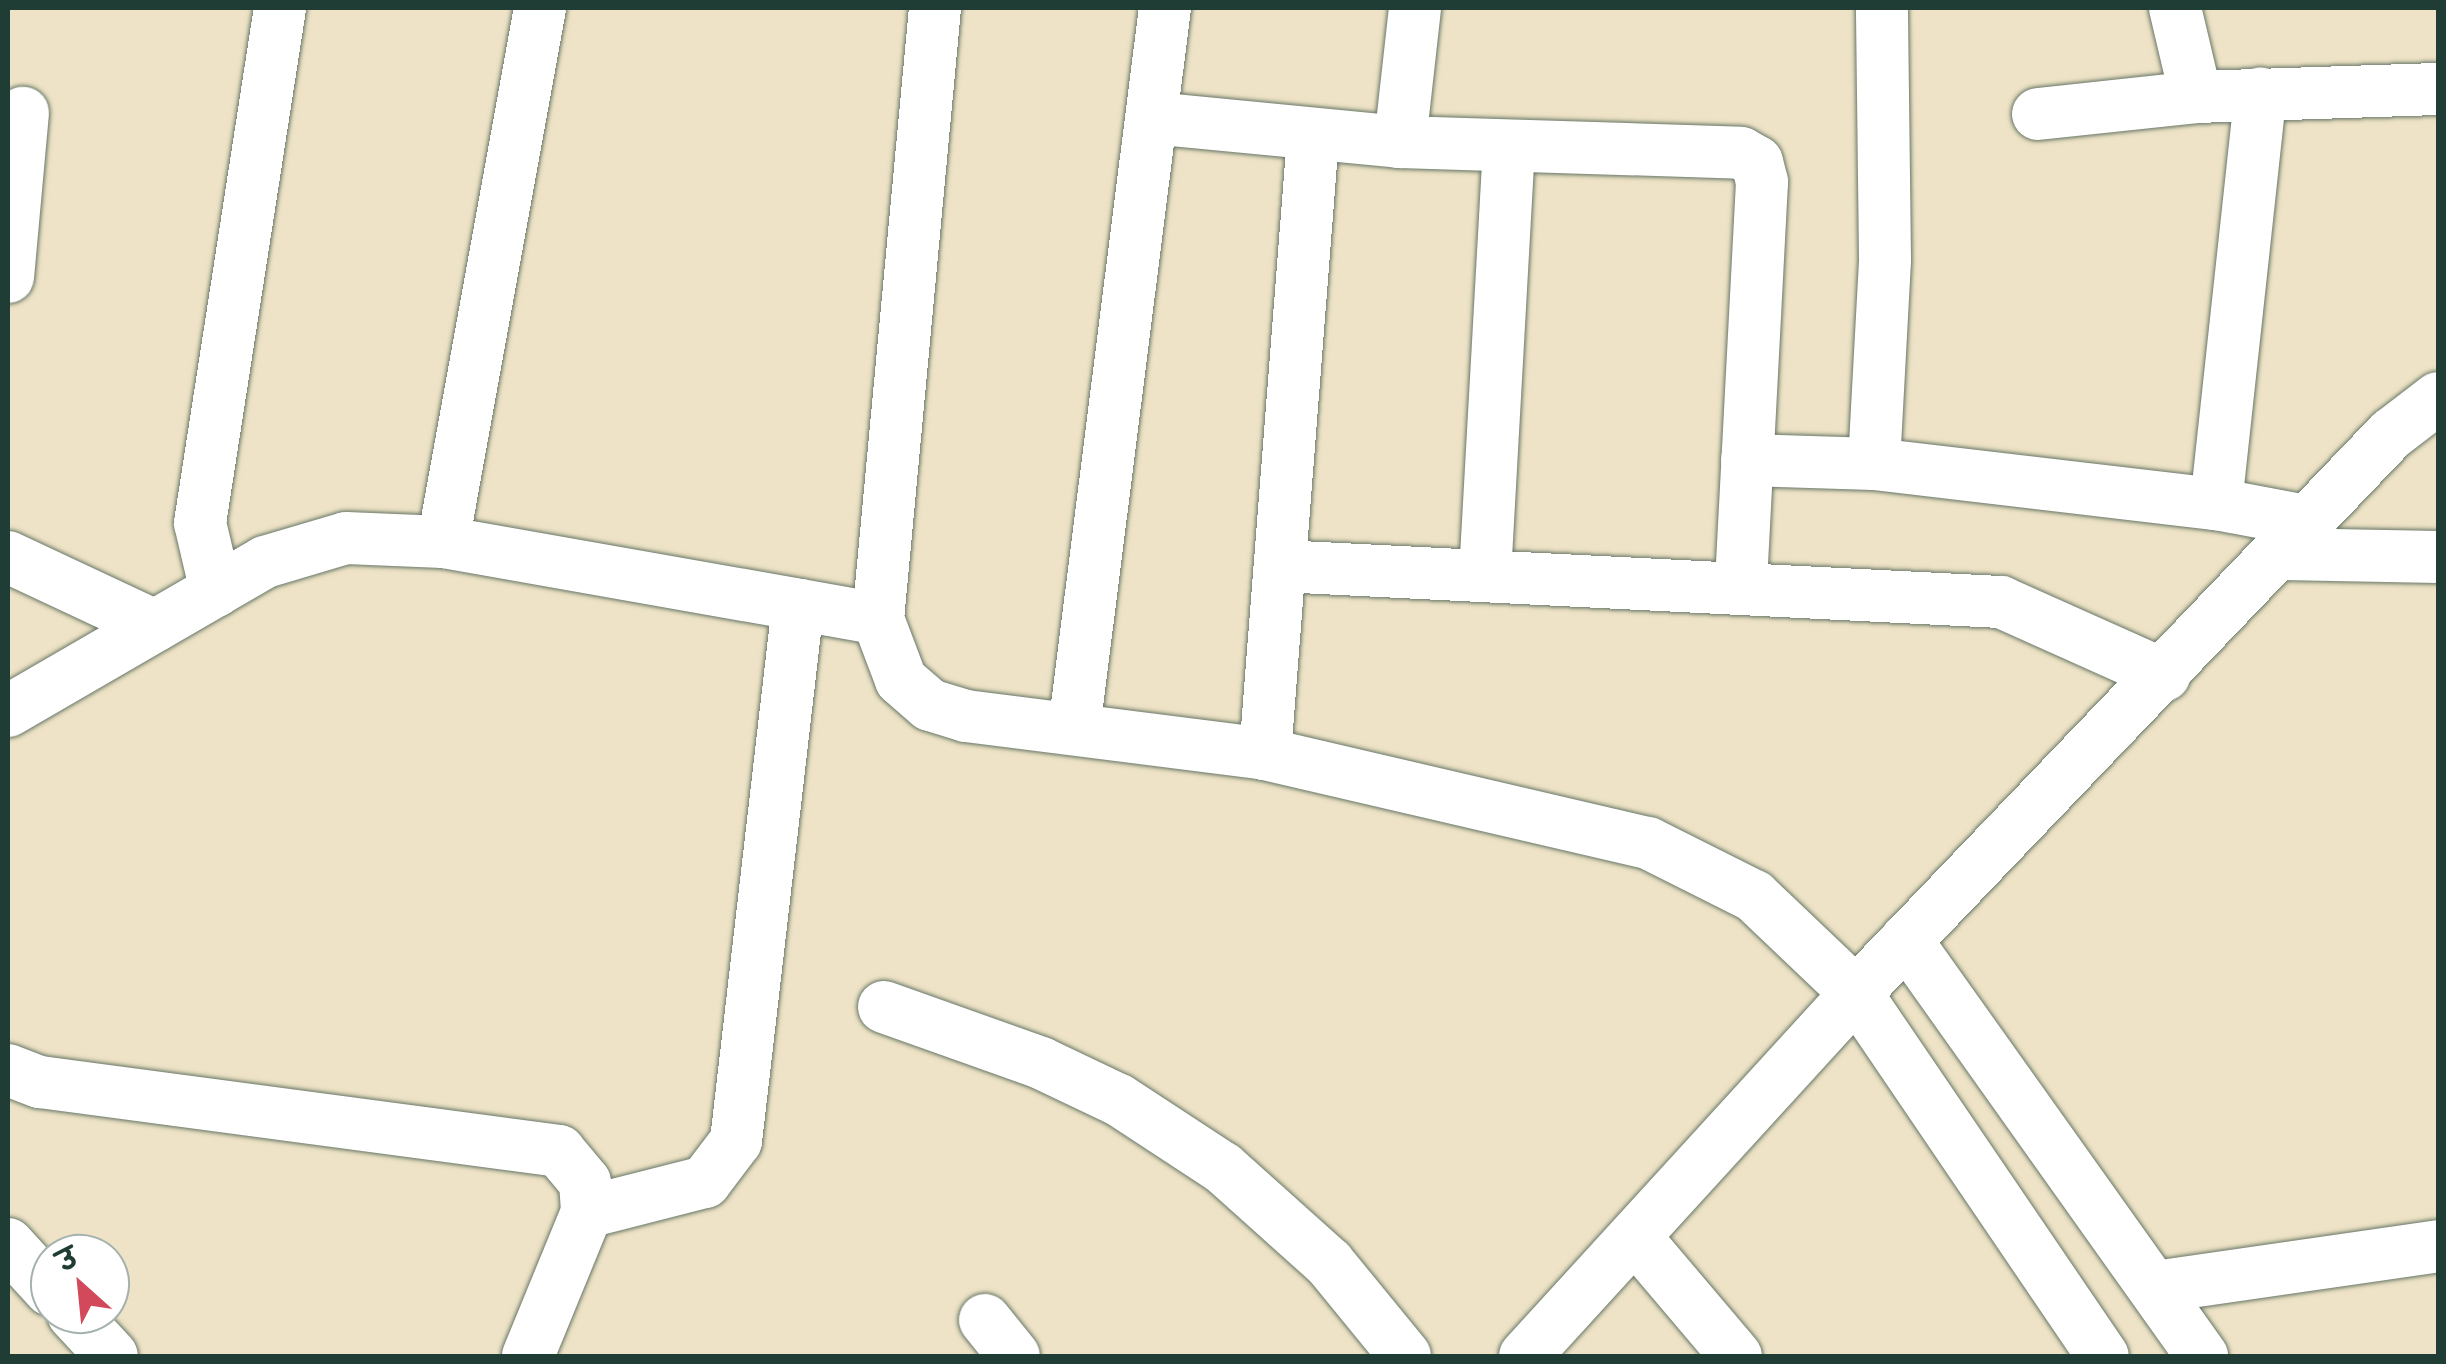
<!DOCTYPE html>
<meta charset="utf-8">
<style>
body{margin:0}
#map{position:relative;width:2446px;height:1364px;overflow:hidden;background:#eee3c6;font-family:"Shantell Sans","Playpen Sans Deva",sans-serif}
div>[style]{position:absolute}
.roads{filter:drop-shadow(0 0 2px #677767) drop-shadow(0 0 2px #677767)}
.street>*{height:52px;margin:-26px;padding:0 26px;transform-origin:26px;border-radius:26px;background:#fff}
span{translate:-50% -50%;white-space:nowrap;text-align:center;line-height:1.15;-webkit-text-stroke:8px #fff;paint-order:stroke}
.frame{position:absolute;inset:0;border:10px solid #1f3d34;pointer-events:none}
.north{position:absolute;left:30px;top:1234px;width:100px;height:100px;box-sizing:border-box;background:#fff;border:2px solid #a5b1ae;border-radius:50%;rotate:333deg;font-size:28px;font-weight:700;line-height:40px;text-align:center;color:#1f3d34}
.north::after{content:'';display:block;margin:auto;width:35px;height:45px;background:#d1495b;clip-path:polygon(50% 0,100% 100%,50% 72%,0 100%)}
</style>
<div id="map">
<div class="roads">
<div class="street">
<i style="left:2175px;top:8px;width:91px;rotate:76.7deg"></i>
<i style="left:2038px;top:114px;width:159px;rotate:-6.1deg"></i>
<i style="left:2196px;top:97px;width:242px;rotate:-1.9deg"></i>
<i style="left:1152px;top:118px;width:249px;rotate:5.5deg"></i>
<i style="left:1400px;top:142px;width:341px;rotate:1.8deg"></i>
<i style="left:1741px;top:153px;width:18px;rotate:29deg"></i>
<i style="left:1757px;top:162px;width:21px;rotate:76deg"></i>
<i style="left:1762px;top:182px;width:405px;rotate:93deg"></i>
<i style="left:1400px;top:142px;width:135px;rotate:-83.6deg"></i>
<i style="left:8px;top:277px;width:165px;rotate:-84.8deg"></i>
<i style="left:1747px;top:460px;width:127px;rotate:1.8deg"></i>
<i style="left:1874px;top:464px;width:344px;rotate:6.7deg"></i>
<i style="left:2216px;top:504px;width:97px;rotate:10.7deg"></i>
<i style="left:1874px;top:464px;width:205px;rotate:-86.9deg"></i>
<i style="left:1885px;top:259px;width:251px;rotate:-90.7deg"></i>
<i style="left:2216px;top:504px;width:413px;rotate:-83.8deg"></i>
<i style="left:443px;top:542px;width:543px;rotate:-79.7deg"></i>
<i style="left:2281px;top:554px;width:157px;rotate:1.1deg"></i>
<i style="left:8px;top:557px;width:162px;rotate:25.1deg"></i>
<i style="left:1280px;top:566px;width:722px;rotate:2.86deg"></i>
<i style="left:2001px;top:602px;width:179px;rotate:24.1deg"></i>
<i style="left:1485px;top:575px;width:428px;rotate:-86.8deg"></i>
<i style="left:216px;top:591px;width:70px;rotate:-103.2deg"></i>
<i style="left:200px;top:523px;width:521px;rotate:-81.17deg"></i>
<i style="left:878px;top:619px;width:65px;rotate:69.3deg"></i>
<i style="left:901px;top:680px;width:38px;rotate:41deg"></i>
<i style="left:930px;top:705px;width:38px;rotate:17deg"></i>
<i style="left:966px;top:716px;width:301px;rotate:7.2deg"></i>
<i style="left:1265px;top:754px;width:393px;rotate:13.1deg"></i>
<i style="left:1648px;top:843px;width:119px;rotate:26.6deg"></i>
<i style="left:1754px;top:896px;width:141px;rotate:43.6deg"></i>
<i style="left:1856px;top:993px;width:439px;rotate:55.8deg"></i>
<i style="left:8px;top:711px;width:297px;rotate:-30.1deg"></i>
<i style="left:265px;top:562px;width:84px;rotate:-16.5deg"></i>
<i style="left:346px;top:538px;width:97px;rotate:2.4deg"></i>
<i style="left:443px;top:542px;width:442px;rotate:10deg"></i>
<i style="left:878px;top:619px;width:614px;rotate:-84.67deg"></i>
<i style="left:1074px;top:729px;width:727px;rotate:-82.81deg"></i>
<i style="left:1265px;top:754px;width:619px;rotate:-85.55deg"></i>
<i style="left:1906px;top:940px;width:511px;rotate:54.57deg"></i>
<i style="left:884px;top:1007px;width:167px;rotate:19.6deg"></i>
<i style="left:1041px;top:1063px;width:86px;rotate:25.4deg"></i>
<i style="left:1119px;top:1100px;width:124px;rotate:33.2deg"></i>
<i style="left:1223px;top:1168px;width:142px;rotate:41.9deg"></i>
<i style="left:1329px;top:1263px;width:120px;rotate:50.7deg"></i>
<i style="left:8px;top:1070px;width:34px;rotate:21deg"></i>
<i style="left:40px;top:1082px;width:524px;rotate:7.57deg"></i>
<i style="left:559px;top:1151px;width:40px;rotate:50deg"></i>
<i style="left:585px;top:1182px;width:30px;rotate:86deg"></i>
<i style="left:587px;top:1212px;width:156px;rotate:112.3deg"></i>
<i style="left:587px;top:1212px;width:122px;rotate:-14.3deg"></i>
<i style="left:705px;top:1182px;width:51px;rotate:-52.9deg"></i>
<i style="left:736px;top:1141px;width:540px;rotate:-83.4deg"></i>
<i style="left:1635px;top:1237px;width:156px;rotate:49.7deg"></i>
<i style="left:8px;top:1244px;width:62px;rotate:47.6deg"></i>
<i style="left:2155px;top:1287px;width:286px;rotate:-8.2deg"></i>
<i style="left:73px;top:1314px;width:57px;rotate:47.1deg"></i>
<i style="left:985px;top:1320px;width:46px;rotate:51.1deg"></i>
<i style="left:1525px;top:1356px;width:491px;rotate:-47.6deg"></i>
<i style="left:1856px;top:993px;width:774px;rotate:-46.26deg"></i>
<i style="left:2391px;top:434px;width:59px;rotate:-37.5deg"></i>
</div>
</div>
<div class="frame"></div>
<div class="north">उ</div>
</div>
